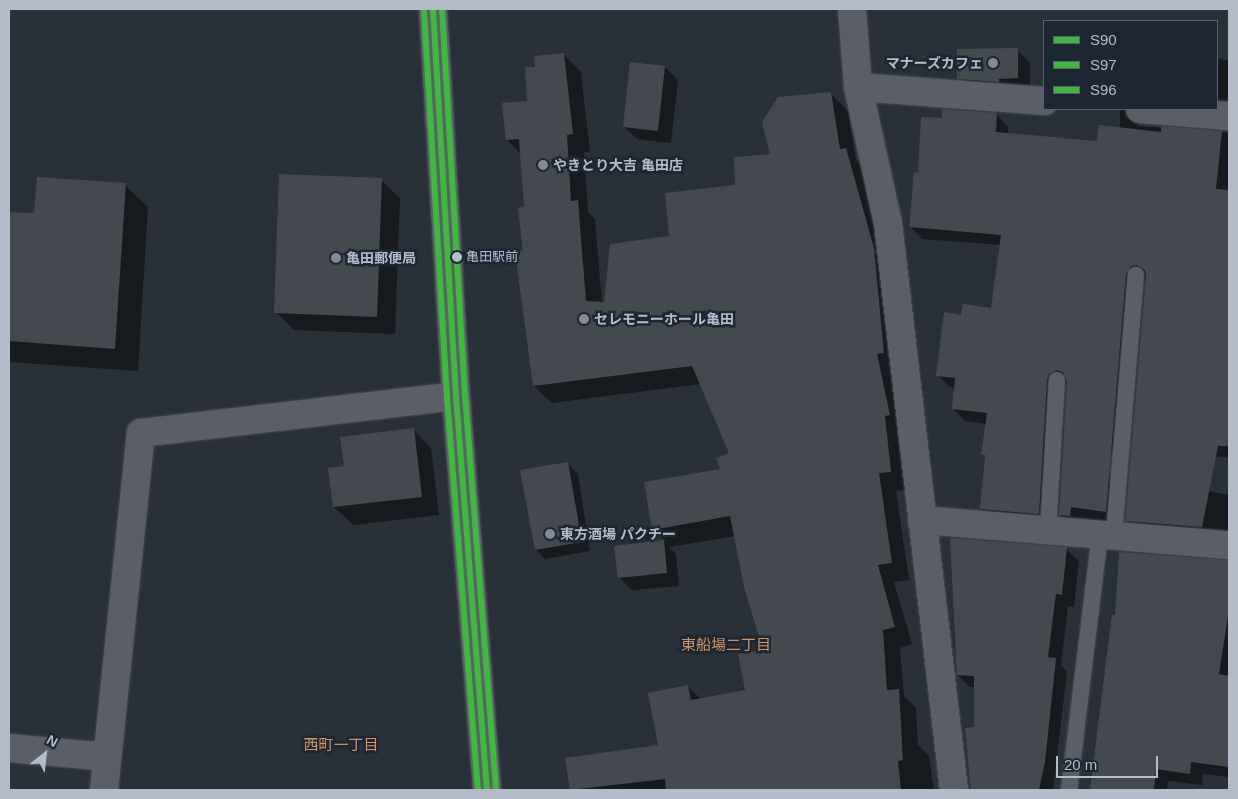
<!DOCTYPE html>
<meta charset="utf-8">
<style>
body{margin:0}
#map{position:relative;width:1238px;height:799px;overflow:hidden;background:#2a3038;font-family:Arial,"Noto Sans JP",sans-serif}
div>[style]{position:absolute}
.shadow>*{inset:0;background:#0007}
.building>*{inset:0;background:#444950}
.roads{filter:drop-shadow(0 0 1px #484c53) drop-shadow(0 0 1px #484c53)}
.service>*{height:16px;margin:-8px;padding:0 8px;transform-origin:8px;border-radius:8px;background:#5a5e66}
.minor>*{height:28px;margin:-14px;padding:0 14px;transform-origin:14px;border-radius:14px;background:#5a5e66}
.primary>*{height:28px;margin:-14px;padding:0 14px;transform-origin:14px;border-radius:14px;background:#5c6168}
.bus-1>*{height:6px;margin:-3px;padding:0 3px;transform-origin:3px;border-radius:3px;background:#3eb83e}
.bus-2>*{height:6px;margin:-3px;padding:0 3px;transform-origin:3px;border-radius:3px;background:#3eb83e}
.bus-3>*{height:6px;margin:-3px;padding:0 3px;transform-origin:3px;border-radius:3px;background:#3eb83e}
.dots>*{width:14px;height:14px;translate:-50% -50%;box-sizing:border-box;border:2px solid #1d2633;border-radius:50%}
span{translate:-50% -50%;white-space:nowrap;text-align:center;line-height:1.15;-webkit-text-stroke:5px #1d2633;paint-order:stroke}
.bus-label{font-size:13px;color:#b4bcc9}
.left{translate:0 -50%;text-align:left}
.poi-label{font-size:14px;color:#b4bcc9;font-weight:700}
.right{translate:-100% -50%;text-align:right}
.neighbourhood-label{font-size:15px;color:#d59563}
.frame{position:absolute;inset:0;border:10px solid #b4bcc9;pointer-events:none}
.legend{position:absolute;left:1043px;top:20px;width:175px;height:90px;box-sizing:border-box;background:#1d2633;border:1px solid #59626f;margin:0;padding:6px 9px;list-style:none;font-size:15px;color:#b4bcc9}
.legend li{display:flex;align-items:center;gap:10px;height:25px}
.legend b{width:25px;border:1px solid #59626f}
.north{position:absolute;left:20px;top:729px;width:50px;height:50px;-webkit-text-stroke:4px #1d2633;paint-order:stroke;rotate:29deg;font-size:14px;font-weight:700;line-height:20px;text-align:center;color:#b4bcc9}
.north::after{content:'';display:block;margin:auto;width:18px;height:22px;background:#b4bcc9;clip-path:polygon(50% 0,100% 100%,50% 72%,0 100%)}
.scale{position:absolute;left:1056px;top:756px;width:102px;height:22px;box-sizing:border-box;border:2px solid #b4bcc9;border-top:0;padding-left:6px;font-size:15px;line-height:18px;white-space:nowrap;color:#b4bcc9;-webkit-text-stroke:4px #1d2633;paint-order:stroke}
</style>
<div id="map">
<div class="shadow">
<i style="clip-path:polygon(1017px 50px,1030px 63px,1030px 90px,971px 91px,958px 78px)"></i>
<i style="clip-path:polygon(564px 55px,581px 72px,590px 152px,584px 152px,588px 212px,595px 219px,602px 303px,670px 237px,771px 155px,830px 93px,848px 111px,856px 160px,863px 167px,891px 267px,908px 489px,896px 491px,909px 580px,894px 582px,912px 644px,900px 648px,904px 696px,916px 708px,918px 745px,929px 756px,934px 790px,571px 790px,566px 759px,659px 746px,688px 687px,701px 699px,746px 691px,765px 651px,735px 536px,669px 547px,676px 554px,679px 586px,632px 590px,619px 577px,615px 547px,665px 541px,653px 529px,722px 470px,731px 454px,701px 384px,552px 403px,534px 386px,521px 154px,507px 140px,528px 102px,536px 69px)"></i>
<i style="clip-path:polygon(1217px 58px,1229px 61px,1229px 113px,1217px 109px)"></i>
<i style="clip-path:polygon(665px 67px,678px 80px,671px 143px,637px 139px,624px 127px)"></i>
<i style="clip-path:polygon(1120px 109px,1146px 109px,1139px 113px,1138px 126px,1229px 132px,1229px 457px,1145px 455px,1145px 277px,1138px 287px,1124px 454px,1086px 453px,1121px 484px,1118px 523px,1083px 518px,1082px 528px,1072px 527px,1060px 515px,1068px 383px,1061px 386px,1051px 525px,994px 521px,981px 509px,987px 424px,965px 421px,953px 409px,955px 388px,950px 387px,938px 375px,962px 316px,993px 310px,1001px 245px,922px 239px,910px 226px,919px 174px,943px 120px,996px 114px,1008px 127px,1008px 134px,1098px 142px,1120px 129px)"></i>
<i style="clip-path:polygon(381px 180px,400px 198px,395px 334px,294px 330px,276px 312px)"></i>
<i style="clip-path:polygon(125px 185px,148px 207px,138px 371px,9px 362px,9px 213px,36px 215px)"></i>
<i style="clip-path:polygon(413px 429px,431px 448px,439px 515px,353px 525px,334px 507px,345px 467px)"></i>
<i style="clip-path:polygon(568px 464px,578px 474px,590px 551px,545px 559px,536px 550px)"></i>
<i style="clip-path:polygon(1130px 476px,1229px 495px,1229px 540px,1139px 533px,1127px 520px)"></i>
<i style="clip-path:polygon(1066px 549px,1079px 561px,1074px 607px,1068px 606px,1061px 665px,1067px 672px,1053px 790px,972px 790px,966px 729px,976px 728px,975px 687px,970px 687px,958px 675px)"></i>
<i style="clip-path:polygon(1228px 562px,1229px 777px,1203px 774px,1202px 785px,1168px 781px,1167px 790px,1091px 790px,1113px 616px)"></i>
</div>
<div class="building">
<i style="clip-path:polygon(1018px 48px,1018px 78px,999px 79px,999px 82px,957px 79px,957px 49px)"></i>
<i style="clip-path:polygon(564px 53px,573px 134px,567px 135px,571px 201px,578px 200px,586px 301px,604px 302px,610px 244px,669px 236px,665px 193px,735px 185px,734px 157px,770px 154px,762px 122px,778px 97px,831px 92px,840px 149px,846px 148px,874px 248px,884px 353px,877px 354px,890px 415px,885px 416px,891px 472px,879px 473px,892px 563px,878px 565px,895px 627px,883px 630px,887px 690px,899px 689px,903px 760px,898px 761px,901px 790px,666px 790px,665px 779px,570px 790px,565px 758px,658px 745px,648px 693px,688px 685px,691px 700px,745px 690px,738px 654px,763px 650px,744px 587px,730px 516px,652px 530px,644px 482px,720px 469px,716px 458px,729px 453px,692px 366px,533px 386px,515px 252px,523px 251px,518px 208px,524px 207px,519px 139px,506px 140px,502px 103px,527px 101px,525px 67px,535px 67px,534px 56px)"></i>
<i style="clip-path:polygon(630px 62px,665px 66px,658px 131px,623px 127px)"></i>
<i style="clip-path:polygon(942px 109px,997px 113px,996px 132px,1097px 141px,1099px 125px,1161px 132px,1161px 126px,1222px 131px,1216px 189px,1229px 190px,1229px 446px,1218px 446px,1202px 527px,1125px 521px,1146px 276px,1145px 270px,1137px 265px,1131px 266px,1126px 274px,1106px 512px,1071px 507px,1070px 516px,1059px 515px,1067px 381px,1063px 372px,1057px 370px,1049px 374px,1047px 379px,1039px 514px,980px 509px,985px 455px,981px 455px,987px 413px,952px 409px,955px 378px,936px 376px,944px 312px,961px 315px,963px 304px,991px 308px,1001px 235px,909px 227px,914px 172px,918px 173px,921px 117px,942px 118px)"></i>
<i style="clip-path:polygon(279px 174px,382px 178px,377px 317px,274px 313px)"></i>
<i style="clip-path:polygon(37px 177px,126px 183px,115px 349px,9px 341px,9px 212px,34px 213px)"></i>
<i style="clip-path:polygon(414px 428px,422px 497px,333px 507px,328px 468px,344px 466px,340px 437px)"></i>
<i style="clip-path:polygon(568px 462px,582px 542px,535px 550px,520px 470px)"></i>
<i style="clip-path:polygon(950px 538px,1067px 547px,1062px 595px,1056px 594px,1048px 657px,1056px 658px,1045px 762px,1039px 790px,971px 790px,965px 728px,974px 727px,974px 676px,957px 675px)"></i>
<i style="clip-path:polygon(664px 540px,667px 573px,618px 578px,614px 546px)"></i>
<i style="clip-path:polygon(1119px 552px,1229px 560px,1229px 610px,1219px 674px,1229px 676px,1229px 767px,1191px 762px,1190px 774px,1156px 769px,1154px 790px,1090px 790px,1112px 615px,1115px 615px)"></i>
</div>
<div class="roads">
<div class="service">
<i style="left:1048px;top:530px;width:150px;rotate:-86.6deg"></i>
<i style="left:1114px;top:535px;width:261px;rotate:-85.2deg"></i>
<i style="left:1069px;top:790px;width:258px;rotate:-83.1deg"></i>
</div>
<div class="minor">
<i style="left:852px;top:9px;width:78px;rotate:85.6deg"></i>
<i style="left:858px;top:87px;width:139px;rotate:77.6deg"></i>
<i style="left:888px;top:223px;width:571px;rotate:83.36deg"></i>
<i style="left:858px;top:87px;width:187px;rotate:4.3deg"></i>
<i style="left:1140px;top:109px;width:89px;rotate:4.5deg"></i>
<i style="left:922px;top:520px;width:308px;rotate:4.7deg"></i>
<i style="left:9px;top:748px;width:98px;rotate:5.2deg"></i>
<i style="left:104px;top:790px;width:359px;rotate:-84.1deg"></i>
<i style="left:141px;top:433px;width:317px;rotate:-6.7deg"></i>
</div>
<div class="primary">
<i style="left:433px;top:9px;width:388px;rotate:86.6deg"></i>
<i style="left:456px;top:396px;width:395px;rotate:85.5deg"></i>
</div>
</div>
<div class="bus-1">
<i style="left:433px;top:9px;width:388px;rotate:86.6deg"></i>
<i style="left:456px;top:396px;width:395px;rotate:85.5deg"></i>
</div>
<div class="bus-2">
<i style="left:424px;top:10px;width:388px;rotate:86.6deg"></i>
<i style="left:447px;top:397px;width:394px;rotate:85.5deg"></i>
</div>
<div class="bus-3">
<i style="left:442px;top:9px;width:387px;rotate:86.6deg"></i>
<i style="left:465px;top:395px;width:395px;rotate:85.5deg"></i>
</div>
<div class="dots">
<i style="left:993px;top:63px;background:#848b96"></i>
<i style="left:543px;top:165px;background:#848b96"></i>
<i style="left:457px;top:257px;background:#b4bcc9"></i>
<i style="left:336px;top:258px;background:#848b96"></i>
<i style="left:584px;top:319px;background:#848b96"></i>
<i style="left:550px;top:534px;background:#848b96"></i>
</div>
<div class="bus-label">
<span class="left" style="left:466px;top:257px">亀田駅前</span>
</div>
<div class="poi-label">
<span class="right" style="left:983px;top:63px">マナーズカフェ</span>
<span class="left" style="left:553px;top:165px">やきとり大吉 亀田店</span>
<span class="left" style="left:346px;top:258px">亀田郵便局</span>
<span class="left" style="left:594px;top:319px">セレモニーホール亀田</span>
<span class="left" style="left:560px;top:534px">東方酒場 パクチー</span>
</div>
<div class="neighbourhood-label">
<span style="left:726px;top:645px">東船場二丁目</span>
<span style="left:341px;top:745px">西町一丁目</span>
</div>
<div class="frame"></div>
<ul class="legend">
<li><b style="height:6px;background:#3eb83e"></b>S90</li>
<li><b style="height:6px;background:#3eb83e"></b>S97</li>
<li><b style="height:6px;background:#3eb83e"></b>S96</li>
</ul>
<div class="north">N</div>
<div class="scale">20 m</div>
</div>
